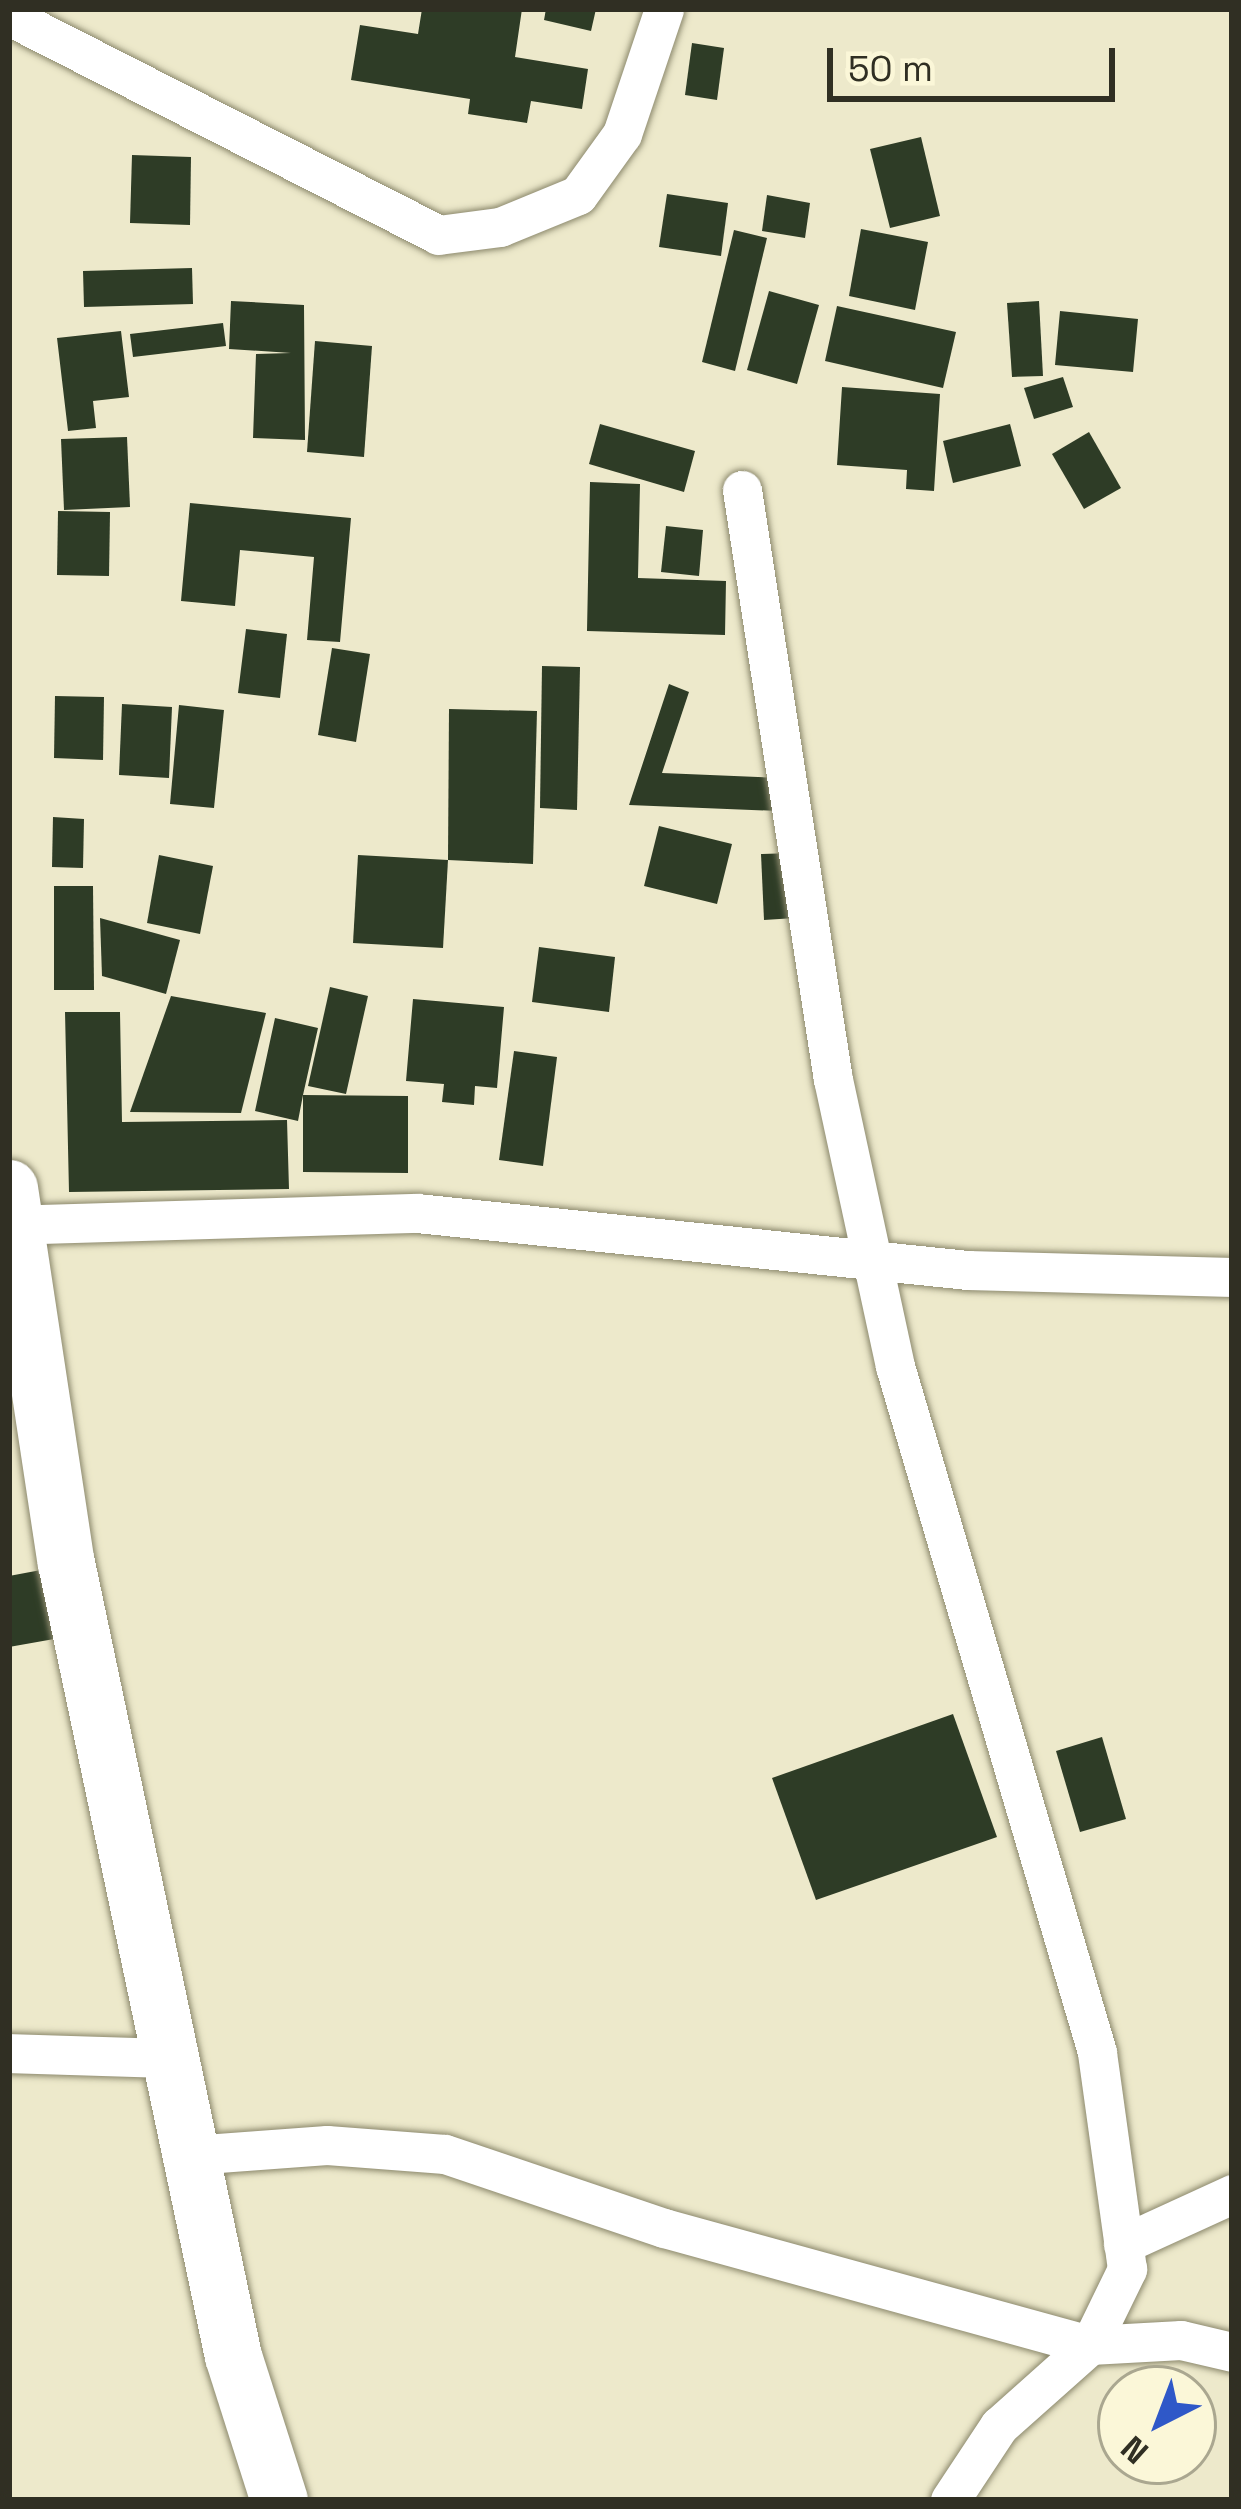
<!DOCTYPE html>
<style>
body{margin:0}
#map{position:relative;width:1241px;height:2509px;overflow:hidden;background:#ede9cb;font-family:"Space Grotesk",sans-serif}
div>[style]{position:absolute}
.building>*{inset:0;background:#2e3c26}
.roads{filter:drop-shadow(0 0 3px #8c896d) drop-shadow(0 0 3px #8c896d)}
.minor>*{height:39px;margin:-19.5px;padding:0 19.5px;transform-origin:19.5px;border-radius:19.5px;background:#fff}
.secondary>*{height:57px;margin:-28.5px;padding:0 28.5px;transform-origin:28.5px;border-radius:28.5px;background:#fff}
span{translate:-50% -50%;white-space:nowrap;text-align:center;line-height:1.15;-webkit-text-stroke:12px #fbf7d8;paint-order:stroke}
.frame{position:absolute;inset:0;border:12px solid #302f23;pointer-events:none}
.north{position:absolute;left:1097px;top:2365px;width:120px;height:120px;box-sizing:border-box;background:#fbf7d8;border:3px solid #aaa790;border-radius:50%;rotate:222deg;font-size:33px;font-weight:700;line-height:48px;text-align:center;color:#302f23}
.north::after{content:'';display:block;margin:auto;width:42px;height:54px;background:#2f58c8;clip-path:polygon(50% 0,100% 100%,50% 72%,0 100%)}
.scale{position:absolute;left:827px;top:48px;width:288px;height:54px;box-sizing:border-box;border:6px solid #302f23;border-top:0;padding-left:15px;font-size:36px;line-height:42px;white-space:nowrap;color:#302f23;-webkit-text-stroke:9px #fbf7d8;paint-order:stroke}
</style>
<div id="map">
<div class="building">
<i style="clip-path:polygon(422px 9px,522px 9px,515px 57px,588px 69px,582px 109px,531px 101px,527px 123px,468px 114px,470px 99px,351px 80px,360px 25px,418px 34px)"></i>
<i style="clip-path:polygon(546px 9px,596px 9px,591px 31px,544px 20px)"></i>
<i style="clip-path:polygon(692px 43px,724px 48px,717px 100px,685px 95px)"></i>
<i style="clip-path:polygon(921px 137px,940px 216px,890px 228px,870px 149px)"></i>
<i style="clip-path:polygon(132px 155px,191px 157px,190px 225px,130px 223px)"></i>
<i style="clip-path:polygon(667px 194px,728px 203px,721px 256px,659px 247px)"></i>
<i style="clip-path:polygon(767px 195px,810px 203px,805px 238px,762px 231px)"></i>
<i style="clip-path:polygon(861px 229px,928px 242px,915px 310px,849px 296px)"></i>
<i style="clip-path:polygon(734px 230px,767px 238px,735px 371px,702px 362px)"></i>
<i style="clip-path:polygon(192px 268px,193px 304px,84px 307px,83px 271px)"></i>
<i style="clip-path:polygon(769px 291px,819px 305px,797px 384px,747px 370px)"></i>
<i style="clip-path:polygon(231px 301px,304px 305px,305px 440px,253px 438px,256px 354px,291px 353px,229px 349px)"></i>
<i style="clip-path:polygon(1039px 301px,1043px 376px,1012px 377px,1007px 303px)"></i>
<i style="clip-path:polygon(837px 306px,956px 332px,943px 388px,825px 361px)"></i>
<i style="clip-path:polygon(1060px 311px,1138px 319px,1133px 372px,1055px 365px)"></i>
<i style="clip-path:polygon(223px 323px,226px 346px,133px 357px,130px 334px)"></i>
<i style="clip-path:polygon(121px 331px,129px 397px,93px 401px,96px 428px,68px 431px,57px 338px)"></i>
<i style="clip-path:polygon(315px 341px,372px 346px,364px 457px,307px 452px)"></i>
<i style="clip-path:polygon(1063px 377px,1073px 407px,1034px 419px,1024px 388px)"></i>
<i style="clip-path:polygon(842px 387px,940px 394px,934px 491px,906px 489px,907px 470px,837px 465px)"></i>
<i style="clip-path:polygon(600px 424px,695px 451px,684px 492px,589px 464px)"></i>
<i style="clip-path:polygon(1010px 424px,1021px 466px,953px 483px,943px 441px)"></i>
<i style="clip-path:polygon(1089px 432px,1121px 488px,1084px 509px,1052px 454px)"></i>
<i style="clip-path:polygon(127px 437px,130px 507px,64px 510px,61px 439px)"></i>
<i style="clip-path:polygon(590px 482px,640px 484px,638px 578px,726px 581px,725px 635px,587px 631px)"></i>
<i style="clip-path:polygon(190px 503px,351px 518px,340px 642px,307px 640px,314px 557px,240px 550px,235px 606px,181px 601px)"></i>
<i style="clip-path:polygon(58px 511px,110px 512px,109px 576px,57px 575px)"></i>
<i style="clip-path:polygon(666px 526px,703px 530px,699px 576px,661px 572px)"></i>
<i style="clip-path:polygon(246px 629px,287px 634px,280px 698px,238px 693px)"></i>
<i style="clip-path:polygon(332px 648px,370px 654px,356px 742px,318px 735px)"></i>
<i style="clip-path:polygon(542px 666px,580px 667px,577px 810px,540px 808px)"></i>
<i style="clip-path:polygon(669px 684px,689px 692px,662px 773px,779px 778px,779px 811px,629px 805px)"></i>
<i style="clip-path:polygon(55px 696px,104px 697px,103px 760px,54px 758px)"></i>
<i style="clip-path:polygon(122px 704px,172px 707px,169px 778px,119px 775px)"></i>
<i style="clip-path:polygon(179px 705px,224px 710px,214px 808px,170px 804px)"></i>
<i style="clip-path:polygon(449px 709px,537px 711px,533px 864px,448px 860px)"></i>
<i style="clip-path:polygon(53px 817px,84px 819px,83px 868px,52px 867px)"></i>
<i style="clip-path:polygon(659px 826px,732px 844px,717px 904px,644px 886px)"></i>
<i style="clip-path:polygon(792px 853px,795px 918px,764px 920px,761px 854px)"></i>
<i style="clip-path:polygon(159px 855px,213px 866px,200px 934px,147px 923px)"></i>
<i style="clip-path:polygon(358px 855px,448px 860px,443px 948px,353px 943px)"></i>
<i style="clip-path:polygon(54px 886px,93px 886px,94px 990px,54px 990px)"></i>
<i style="clip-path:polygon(100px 918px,180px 940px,166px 994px,102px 976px)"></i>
<i style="clip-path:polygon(539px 947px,615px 957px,609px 1012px,532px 1002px)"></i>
<i style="clip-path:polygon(330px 987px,368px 996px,346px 1094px,308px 1086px)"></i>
<i style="clip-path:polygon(171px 996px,266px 1013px,241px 1113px,130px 1112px)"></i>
<i style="clip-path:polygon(413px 999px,504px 1007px,497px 1088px,475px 1086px,474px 1105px,442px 1102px,444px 1084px,406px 1081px)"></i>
<i style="clip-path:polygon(65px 1012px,120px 1012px,122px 1122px,287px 1120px,289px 1189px,69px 1192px)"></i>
<i style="clip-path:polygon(275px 1018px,318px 1028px,303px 1095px,408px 1096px,408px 1173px,303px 1172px,303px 1095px,298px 1121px,255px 1111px)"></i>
<i style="clip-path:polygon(514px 1051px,557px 1057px,543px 1166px,499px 1160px)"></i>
<i style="clip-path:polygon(57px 1567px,71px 1636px,9px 1647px,9px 1576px)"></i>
<i style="clip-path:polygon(953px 1714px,997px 1837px,816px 1900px,772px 1778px)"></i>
<i style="clip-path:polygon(1102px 1737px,1126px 1819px,1080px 1832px,1056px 1751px)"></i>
</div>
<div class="roads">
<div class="minor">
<i style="left:9px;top:16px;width:482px;rotate:27deg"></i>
<i style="left:438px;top:235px;width:63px;rotate:-7.4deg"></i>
<i style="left:500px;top:227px;width:84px;rotate:-22.3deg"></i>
<i style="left:578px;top:195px;width:75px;rotate:-54.2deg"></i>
<i style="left:622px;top:134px;width:132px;rotate:-71.4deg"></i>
<i style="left:9px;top:1225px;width:408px;rotate:-1.7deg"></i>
<i style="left:417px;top:1213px;width:554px;rotate:5.91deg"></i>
<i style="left:968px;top:1270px;width:264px;rotate:1.5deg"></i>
<i style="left:9px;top:2053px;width:162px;rotate:1.8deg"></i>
<i style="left:191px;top:2155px;width:136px;rotate:-4.2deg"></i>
<i style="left:327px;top:2145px;width:118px;rotate:4.4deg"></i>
<i style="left:445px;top:2154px;width:231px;rotate:18.7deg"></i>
<i style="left:664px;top:2228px;width:442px;rotate:15.4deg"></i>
<i style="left:1090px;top:2345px;width:85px;rotate:-64deg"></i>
<i style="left:1127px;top:2269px;width:219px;rotate:-97.9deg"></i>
<i style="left:1097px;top:2052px;width:715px;rotate:-106.41deg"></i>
<i style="left:895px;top:1366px;width:293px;rotate:-102.2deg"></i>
<i style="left:833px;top:1080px;width:597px;rotate:-98.77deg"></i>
<i style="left:1123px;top:2244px;width:120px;rotate:-24.6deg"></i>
<i style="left:950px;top:2500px;width:89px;rotate:-56.5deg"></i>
<i style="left:999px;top:2426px;width:122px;rotate:-41.7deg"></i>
<i style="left:1090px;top:2345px;width:91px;rotate:-3.1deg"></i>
<i style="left:1181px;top:2340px;width:52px;rotate:13.2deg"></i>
</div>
<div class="secondary">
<i style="left:9px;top:1188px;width:379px;rotate:81.4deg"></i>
<i style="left:66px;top:1563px;width:810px;rotate:78.11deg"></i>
<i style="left:233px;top:2356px;width:151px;rotate:72.3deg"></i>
</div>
</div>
<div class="frame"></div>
<div class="north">N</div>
<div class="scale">50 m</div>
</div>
